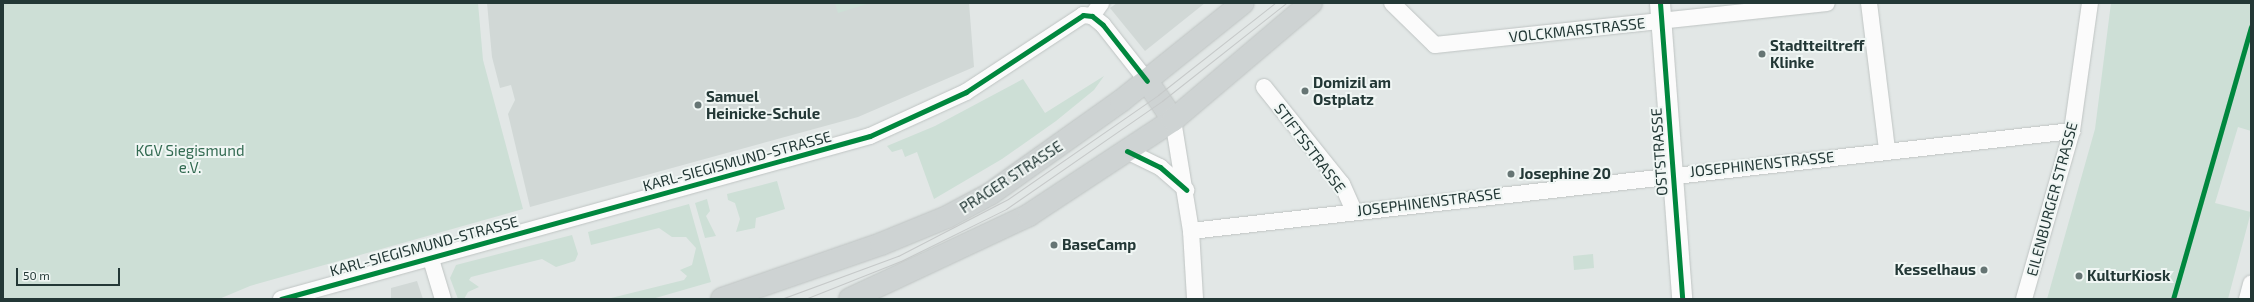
<!DOCTYPE html>
<style>
body{margin:0}
#map{position:relative;width:2254px;height:302px;overflow:hidden;background:#e2e7e6;font-family:"Exo 2",sans-serif}
div>[style]{position:absolute}
.built>*{inset:0;background:#d1d8d6}
.green>*{inset:0;background:#cddfd6}
.roads{filter:drop-shadow(0 0 1px #bfc4c3) drop-shadow(0 0 1px #bfc4c3)}
.minor>*{height:16px;margin:-8px;padding:0 8px;transform-origin:8px;border-radius:8px;background:#fbfbfb}
.tertiary>*{height:20px;margin:-10px;padding:0 10px;transform-origin:10px;border-radius:10px;background:#fbfbfb}
.primary>*{height:22px;margin:-11px;padding:0 11px;transform-origin:11px;border-radius:11px;background:#ced3d3}
.tram>*{height:1px;margin:-0.5px;padding:0 0.5px;transform-origin:0.5px;border-radius:0.5px;background:#c6c9c9}
.cycleway>*{height:5px;margin:-2.5px;padding:0 2.5px;transform-origin:2.5px;border-radius:2.5px;background:#00873e}
.dots>*{width:11px;height:11px;translate:-50% -50%;box-sizing:border-box;border:2px solid #f0f6f4;border-radius:50%}
span{translate:-50% -50%;white-space:nowrap;text-align:center;line-height:1.15;-webkit-text-stroke:4px #f0f6f4;paint-order:stroke}
.street-label{font-size:15px;color:#233836}
.poi-label{font-size:15px;color:#233836;font-weight:700}
.left{translate:0 -50%;text-align:left}
.right{translate:-100% -50%;text-align:right}
.park-label{font-size:15px;color:#326a51}
.frame{position:absolute;inset:0;border:4px solid #233836;pointer-events:none}
.scale{position:absolute;left:16px;top:268px;width:104px;height:18px;box-sizing:border-box;border:2px solid #233836;border-top:0;padding-left:5px;font-size:12px;line-height:14px;white-space:nowrap;color:#233836;-webkit-text-stroke:3px #f0f6f4;paint-order:stroke}
</style>
<div id="map">
<div class="built">
<i style="clip-path:polygon(487px 3px,969px 3px,974px 67px,858px 117px,530px 207px,508px 114px,515px 100px,511px 85px,500px 88px,492px 57px)"></i>
<i style="clip-path:polygon(1117px 3px,1205px 3px,1145px 51px,1110px 8px)"></i>
<i style="clip-path:polygon(417px 281px,423px 299px,391px 299px,391px 288px)"></i>
</div>
<div class="green">
<i style="clip-path:polygon(3px 3px,478px 3px,483px 60px,523px 209px,250px 286px,219px 299px,3px 299px)"></i>
<i style="clip-path:polygon(835px 3px,867px 3px,867px 4px,838px 13px)"></i>
<i style="clip-path:polygon(2111px 3px,2251px 3px,2251px 131px,2238px 127px,2215px 203px,2251px 212px,2228px 299px,2047px 299px,2095px 129px)"></i>
<i style="clip-path:polygon(1104px 76px,1094px 90px,1056px 121px,1002px 159px,934px 199px,917px 152px,905px 157px,902px 149px,892px 152px,887px 146px,935px 126px,1023px 79px,1045px 113px)"></i>
<i style="clip-path:polygon(777px 181px,785px 209px,756px 218px,755px 228px,736px 232px,740px 219px,735px 203px,728px 200px,727px 194px)"></i>
<i style="clip-path:polygon(707px 199px,710px 211px,706px 216px,716px 236px,705px 238px,695px 203px)"></i>
<i style="clip-path:polygon(689px 204px,711px 282px,652px 299px,607px 299px,684px 280px,687px 276px,680px 270px,692px 265px,696px 248px,686px 237px,672px 237px,659px 228px,591px 245px,588px 232px)"></i>
<i style="clip-path:polygon(572px 235px,578px 254px,575px 261px,556px 267px,542px 259px,471px 277px,469px 280px,479px 287px,468px 292px,464px 299px,458px 299px,450px 278px,456px 265px)"></i>
<i style="clip-path:polygon(1593px 254px,1594px 268px,1574px 270px,1573px 256px)"></i>
</div>
<div class="roads">
<div class="minor">
<i style="left:1392px;top:3px;width:60px;rotate:44.3deg"></i>
<i style="left:1435px;top:45px;width:394px;rotate:-6.1deg"></i>
<i style="left:1869px;top:3px;width:148px;rotate:83deg"></i>
<i style="left:1092px;top:16px;width:16px;rotate:-55deg"></i>
<i style="left:1264px;top:87px;width:124px;rotate:51.2deg"></i>
<i style="left:1342px;top:184px;width:30px;rotate:66deg"></i>
<i style="left:1173px;top:120px;width:112px;rotate:80.8deg"></i>
<i style="left:1191px;top:231px;width:68px;rotate:86.6deg"></i>
<i style="left:1127px;top:151px;width:37px;rotate:26deg"></i>
<i style="left:1160px;top:167px;width:35px;rotate:41deg"></i>
<i style="left:1191px;top:231px;width:887px;rotate:-6.48deg"></i>
<i style="left:430px;top:256px;width:45px;rotate:73.2deg"></i>
<i style="left:281px;top:299px;width:611px;rotate:-15.47deg"></i>
<i style="left:870px;top:136px;width:106px;rotate:-24.6deg"></i>
<i style="left:966px;top:92px;width:140px;rotate:-33.3deg"></i>
<i style="left:1083px;top:15px;width:9px;rotate:6deg"></i>
<i style="left:1092px;top:16px;width:14px;rotate:39deg"></i>
<i style="left:1103px;top:25px;width:71px;rotate:51.8deg"></i>
<i style="left:2024px;top:299px;width:175px;rotate:-74.1deg"></i>
<i style="left:2072px;top:131px;width:129px;rotate:-82deg"></i>
<i style="left:2247px;top:299px;width:16px;rotate:-75deg"></i>
</div>
<div class="tertiary">
<i style="left:1660px;top:3px;width:297px;rotate:85.7deg"></i>
</div>
<div class="primary">
<i style="left:1147px;top:81px;width:47px;rotate:56.3deg"></i>
<i style="left:722px;top:299px;width:168px;rotate:-19.1deg"></i>
<i style="left:881px;top:244px;width:71px;rotate:-22.2deg"></i>
<i style="left:947px;top:217px;width:49px;rotate:-28.1deg"></i>
<i style="left:990px;top:194px;width:161px;rotate:-35.4deg"></i>
<i style="left:1121px;top:101px;width:156px;rotate:-38.8deg"></i>
<i style="left:850px;top:299px;width:198px;rotate:-25.1deg"></i>
<i style="left:1029px;top:215px;width:173px;rotate:-33.4deg"></i>
<i style="left:1173px;top:120px;width:181px;rotate:-40.3deg"></i>
</div>
</div>
<div class="tram">
<i style="left:781px;top:299px;width:125px;rotate:-20.2deg"></i>
<i style="left:898px;top:256px;width:124px;rotate:-27.4deg"></i>
<i style="left:1008px;top:199px;width:183px;rotate:-34.7deg"></i>
<i style="left:1158px;top:95px;width:149px;rotate:-38.2deg"></i>
<i style="left:805px;top:299px;width:103px;rotate:-21.6deg"></i>
<i style="left:901px;top:261px;width:117px;rotate:-26.3deg"></i>
<i style="left:1006px;top:209px;width:190px;rotate:-34.7deg"></i>
<i style="left:1162px;top:101px;width:158px;rotate:-38.3deg"></i>
</div>
<div class="cycleway">
<i style="left:1660px;top:3px;width:297px;rotate:85.7deg"></i>
<i style="left:1127px;top:151px;width:37px;rotate:26deg"></i>
<i style="left:1160px;top:167px;width:35px;rotate:41deg"></i>
<i style="left:281px;top:299px;width:611px;rotate:-15.47deg"></i>
<i style="left:870px;top:136px;width:106px;rotate:-24.6deg"></i>
<i style="left:966px;top:92px;width:140px;rotate:-33.3deg"></i>
<i style="left:1083px;top:15px;width:9px;rotate:6deg"></i>
<i style="left:1092px;top:16px;width:14px;rotate:39deg"></i>
<i style="left:1103px;top:25px;width:71px;rotate:51.8deg"></i>
<i style="left:2173px;top:299px;width:283px;rotate:-74deg"></i>
</div>
<div class="dots">
<i style="left:1762px;top:54px;background:#667574"></i>
<i style="left:1305px;top:91px;background:#667574"></i>
<i style="left:698px;top:105px;background:#667574"></i>
<i style="left:1511px;top:174px;background:#667574"></i>
<i style="left:1054px;top:245px;background:#667574"></i>
<i style="left:1984px;top:270px;background:#667574"></i>
<i style="left:2079px;top:276px;background:#667574"></i>
</div>
<div class="street-label">
<span style="left:1577px;top:30px;rotate:-6deg">VOLCKMARSTRASSE</span>
<span style="left:1310px;top:148px;rotate:53deg">STIFTSSTRASSE</span>
<span style="left:1659px;top:152px;rotate:-94deg">OSTSTRASSE</span>
<span style="left:737px;top:161px;rotate:-15deg">KARL-SIEGISMUND-STRASSE</span>
<span style="left:1762px;top:164px;rotate:-6deg">JOSEPHINENSTRASSE</span>
<span style="left:1011px;top:177px;rotate:-33deg">PRAGER STRASSE</span>
<span style="left:2052px;top:199px;rotate:-75deg">EILENBURGER STRASSE</span>
<span style="left:1429px;top:202px;rotate:-7deg">JOSEPHINENSTRASSE</span>
<span style="left:424px;top:246px;rotate:-15deg">KARL-SIEGISMUND-STRASSE</span>
</div>
<div class="poi-label">
<span class="left" style="left:1770px;top:54px">Stadtteiltreff<br>Klinke</span>
<span class="left" style="left:1313px;top:91px">Domizil am<br>Ostplatz</span>
<span class="left" style="left:706px;top:105px">Samuel<br>Heinicke-Schule</span>
<span class="left" style="left:1519px;top:174px">Josephine 20</span>
<span class="left" style="left:1062px;top:245px">BaseCamp</span>
<span class="right" style="left:1976px;top:270px">Kesselhaus</span>
<span class="left" style="left:2087px;top:276px">KulturKiosk</span>
</div>
<div class="park-label">
<span style="left:190px;top:159px">KGV Siegismund<br>e.V.</span>
</div>
<div class="frame"></div>
<div class="scale">50 m</div>
</div>
